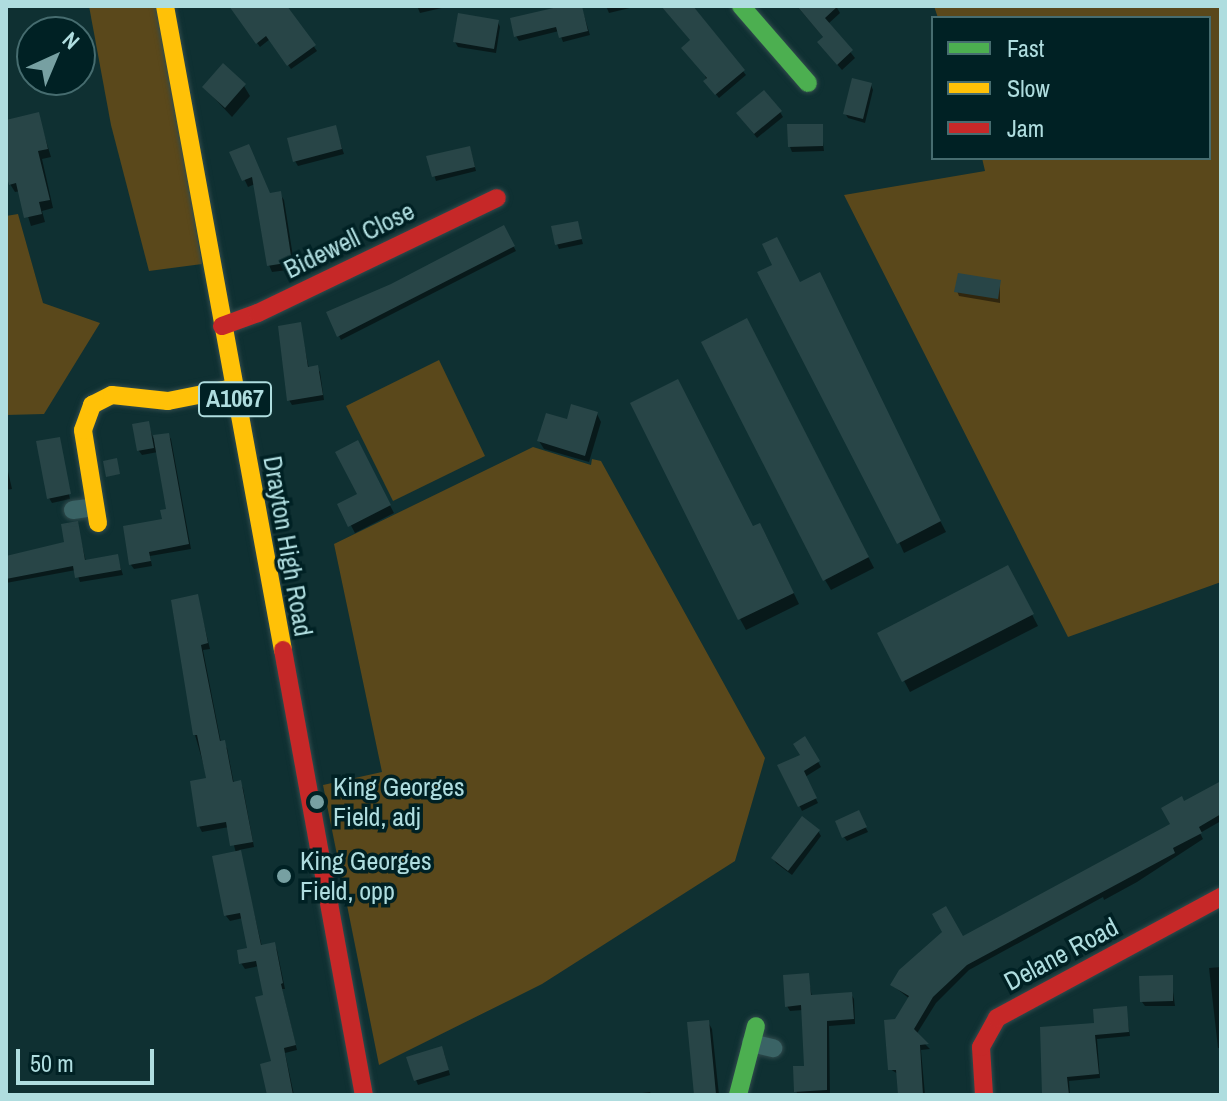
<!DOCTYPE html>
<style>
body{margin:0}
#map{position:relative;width:1227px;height:1101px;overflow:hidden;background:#0f3032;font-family:"Archivo Narrow",sans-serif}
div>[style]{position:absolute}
.green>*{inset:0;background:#5a481b}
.shadow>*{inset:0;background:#0007}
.building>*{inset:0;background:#284547}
.roads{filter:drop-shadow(0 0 2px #314b4d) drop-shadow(0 0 2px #314b4d)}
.street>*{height:18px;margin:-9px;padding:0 9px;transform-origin:9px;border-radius:9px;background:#3a6365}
.fast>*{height:18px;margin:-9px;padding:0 9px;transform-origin:9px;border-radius:9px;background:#4caf50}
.slow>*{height:18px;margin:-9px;padding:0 9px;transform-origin:9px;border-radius:9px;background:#ffc107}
.jam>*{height:18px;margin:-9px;padding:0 9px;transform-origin:9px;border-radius:9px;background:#c62828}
.dots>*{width:22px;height:22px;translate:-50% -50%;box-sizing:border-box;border:4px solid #002124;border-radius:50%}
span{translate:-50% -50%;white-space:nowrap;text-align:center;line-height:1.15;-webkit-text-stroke:7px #002124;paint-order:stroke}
.shield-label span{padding:2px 6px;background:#002124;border:2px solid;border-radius:6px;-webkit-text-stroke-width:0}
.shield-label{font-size:24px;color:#afdddf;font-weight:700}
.street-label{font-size:26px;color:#afdddf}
.poi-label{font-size:26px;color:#afdddf}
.left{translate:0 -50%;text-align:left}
.frame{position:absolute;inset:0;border:8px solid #afdddf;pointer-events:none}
.legend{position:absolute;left:931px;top:16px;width:280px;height:144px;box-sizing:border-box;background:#002124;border:2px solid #466c6f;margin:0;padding:10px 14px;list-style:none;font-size:24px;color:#afdddf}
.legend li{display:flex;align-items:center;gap:16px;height:40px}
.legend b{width:40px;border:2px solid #466c6f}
.north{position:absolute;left:16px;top:16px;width:80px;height:80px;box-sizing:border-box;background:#002124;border:2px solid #466c6f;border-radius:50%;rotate:44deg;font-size:22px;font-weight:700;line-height:32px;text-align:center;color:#afdddf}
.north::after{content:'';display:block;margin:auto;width:28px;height:36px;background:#77a0a2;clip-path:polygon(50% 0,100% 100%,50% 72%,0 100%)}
.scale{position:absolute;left:16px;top:1049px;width:138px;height:36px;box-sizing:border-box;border:4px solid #afdddf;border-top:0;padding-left:10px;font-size:24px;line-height:28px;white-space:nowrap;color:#afdddf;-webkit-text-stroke:6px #002124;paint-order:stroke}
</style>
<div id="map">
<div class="green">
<i style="clip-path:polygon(89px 6px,160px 6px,202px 264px,149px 271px,111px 125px)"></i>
<i style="clip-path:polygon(934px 6px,1221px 6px,1221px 582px,1068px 637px,844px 195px,985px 171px,982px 158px,1209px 158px,1209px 18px,938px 18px)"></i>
<i style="clip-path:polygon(18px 214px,43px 303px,100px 323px,44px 414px,6px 415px,6px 216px)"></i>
<i style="clip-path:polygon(439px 360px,485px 456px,393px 501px,346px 406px)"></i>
<i style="clip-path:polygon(533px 447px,591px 465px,592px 459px,601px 461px,765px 758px,735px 861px,542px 984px,379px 1065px,323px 785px,382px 772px,334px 544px)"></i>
</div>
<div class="shadow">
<i style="clip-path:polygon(230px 6px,286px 6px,317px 51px,291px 69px,270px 39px,260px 47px)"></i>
<i style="clip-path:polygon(417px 6px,446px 6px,446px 7px,420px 13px)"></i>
<i style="clip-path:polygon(570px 6px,581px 6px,590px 35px,563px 42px,559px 31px,519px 41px,516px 36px)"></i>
<i style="clip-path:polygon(606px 6px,633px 6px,634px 7px,609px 13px)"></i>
<i style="clip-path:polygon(662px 6px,690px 6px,746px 75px,719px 98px,709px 86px,692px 42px)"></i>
<i style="clip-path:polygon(797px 6px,836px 6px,840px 13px,828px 24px,855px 58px,842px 70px,823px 48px,824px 38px)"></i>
<i style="clip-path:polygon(498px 22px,500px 27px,496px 53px,458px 47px,455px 42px)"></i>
<i style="clip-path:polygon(871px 85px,873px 90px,865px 123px,848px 118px,845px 113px)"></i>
<i style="clip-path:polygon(244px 86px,250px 96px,232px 117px,204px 87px)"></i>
<i style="clip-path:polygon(780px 112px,783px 117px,757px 138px,741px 118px)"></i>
<i style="clip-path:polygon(38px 115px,51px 157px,42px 159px,53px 208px,42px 211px,45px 222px,31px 226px,20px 191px,15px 192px,10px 184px,6px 166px,6px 122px)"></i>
<i style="clip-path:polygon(821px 126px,824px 151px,792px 152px,790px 147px)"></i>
<i style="clip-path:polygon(335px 127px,344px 154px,298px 166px,295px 161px)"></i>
<i style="clip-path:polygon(471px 152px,476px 171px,436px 181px,429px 158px)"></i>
<i style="clip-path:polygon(232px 153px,270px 195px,280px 194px,284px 200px,295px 269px,272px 272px,269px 265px,255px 184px,248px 187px)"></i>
<i style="clip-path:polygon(577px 223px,583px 244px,559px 249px,557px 244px)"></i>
<i style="clip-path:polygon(503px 227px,516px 251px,341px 340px,339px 336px)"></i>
<i style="clip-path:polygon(775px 266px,799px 285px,873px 391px,946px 532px,904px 553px)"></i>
<i style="clip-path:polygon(1000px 282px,1000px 303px,959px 296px,957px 291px)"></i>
<i style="clip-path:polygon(300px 325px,309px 369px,317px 368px,320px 372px,324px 400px,292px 405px,289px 400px)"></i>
<i style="clip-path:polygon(752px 331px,874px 568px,831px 590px,825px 580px)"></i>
<i style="clip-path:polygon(597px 414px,601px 422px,589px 462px,544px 449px,539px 441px)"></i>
<i style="clip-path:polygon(148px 423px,153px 438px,168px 435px,171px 439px,191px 549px,150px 556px,152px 566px,134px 569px,131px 565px,169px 510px,158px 452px,142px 455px,139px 451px,135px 426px)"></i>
<i style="clip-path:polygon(58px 441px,70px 499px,52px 503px,49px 498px)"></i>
<i style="clip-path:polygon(357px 443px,394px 513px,355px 533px,340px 505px,359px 495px)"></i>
<i style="clip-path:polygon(6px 463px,12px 489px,6px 490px)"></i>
<i style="clip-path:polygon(77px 524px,86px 562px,117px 556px,123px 575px,80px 582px,76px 570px,6px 583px,6px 558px,67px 544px)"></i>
<i style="clip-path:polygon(753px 529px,766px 536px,799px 604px,746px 630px,740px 619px)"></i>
<i style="clip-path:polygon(1013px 578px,1038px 626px,910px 692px,879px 634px)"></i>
<i style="clip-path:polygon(197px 597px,210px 649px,203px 650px,221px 743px,227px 748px,234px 784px,240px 783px,243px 788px,254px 847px,239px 850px,262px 947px,274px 944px,277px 950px,285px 989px,282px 989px,297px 1050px,285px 1053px,294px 1095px,269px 1095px,273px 1063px,259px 966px,245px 969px,241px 963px,249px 949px,243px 918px,230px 921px,226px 916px,236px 853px,229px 827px,202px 832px,199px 826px,208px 780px,195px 735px)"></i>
<i style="clip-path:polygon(805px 739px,821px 767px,805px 777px,818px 803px,802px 811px,780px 766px,802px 756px)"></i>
<i style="clip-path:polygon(1221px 783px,1221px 821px,1200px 833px,1203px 839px,1137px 882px,1104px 900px,1103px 897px,969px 970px,936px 1003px,916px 1035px,930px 1049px,921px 1050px,925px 1095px,898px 1095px,898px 1074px,890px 1069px,896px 1021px,910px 999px,892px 985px,962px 939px,1173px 825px,1184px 804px)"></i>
<i style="clip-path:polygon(858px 813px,868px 832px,847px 841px,844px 837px)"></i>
<i style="clip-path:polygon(818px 831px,821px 836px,792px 875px,776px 863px,773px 858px)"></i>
<i style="clip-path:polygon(1221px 967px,1221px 1048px,1218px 1048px,1209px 968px)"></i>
<i style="clip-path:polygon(808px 976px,812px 997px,851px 994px,854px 999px,855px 1024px,829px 1026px,830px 1095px,798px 1095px,796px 1091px,806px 1067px,803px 1010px,790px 1011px,787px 1006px)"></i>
<i style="clip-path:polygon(1171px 977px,1175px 1006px,1145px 1006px,1142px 1002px)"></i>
<i style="clip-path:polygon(1126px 1008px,1130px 1036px,1097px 1039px,1100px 1078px,1069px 1081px,1070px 1095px,1045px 1095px,1096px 1025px)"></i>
<i style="clip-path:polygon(708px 1022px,712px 1029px,719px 1095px,696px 1095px,689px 1024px)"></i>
<i style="clip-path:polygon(444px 1053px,450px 1075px,418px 1085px,416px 1080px)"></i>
<i style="clip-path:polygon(650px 1092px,652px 1095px,627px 1095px)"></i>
</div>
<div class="building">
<i style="clip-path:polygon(229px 6px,287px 6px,316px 45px,287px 66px,266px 36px,256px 44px)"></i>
<i style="clip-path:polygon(562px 6px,582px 6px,588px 31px,559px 38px,556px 27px,514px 37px,510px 18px)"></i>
<i style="clip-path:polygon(661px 6px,693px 6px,745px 70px,715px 95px,703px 81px,707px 78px,681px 48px,690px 40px)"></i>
<i style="clip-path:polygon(797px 6px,838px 6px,825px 18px,853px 50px,837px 65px,817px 42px,823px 37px)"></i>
<i style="clip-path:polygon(458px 13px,499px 20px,494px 49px,453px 42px)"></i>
<i style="clip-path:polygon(223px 63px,246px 84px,225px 108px,202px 87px)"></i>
<i style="clip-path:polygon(852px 78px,872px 83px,863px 119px,843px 114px)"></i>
<i style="clip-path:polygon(764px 90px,782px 111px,754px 134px,736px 113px)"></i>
<i style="clip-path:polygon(39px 112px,48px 149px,38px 151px,50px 200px,39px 202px,42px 214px,24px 218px,16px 183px,9px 185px,6px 174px,6px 120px)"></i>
<i style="clip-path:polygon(787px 124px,823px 124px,823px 146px,788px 147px)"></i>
<i style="clip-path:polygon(336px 125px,342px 149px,293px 162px,287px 138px)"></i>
<i style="clip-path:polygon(249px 144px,270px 193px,281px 191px,292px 262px,267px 266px,252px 177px,242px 181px,229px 152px)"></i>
<i style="clip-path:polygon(470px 146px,475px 167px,432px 177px,426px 156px)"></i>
<i style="clip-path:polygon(578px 221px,582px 239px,555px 245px,551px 226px)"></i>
<i style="clip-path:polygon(504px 225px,515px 246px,337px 337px,326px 312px,391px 284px)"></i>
<i style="clip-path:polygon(777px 237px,800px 282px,820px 272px,941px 521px,897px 544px,757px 272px,772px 265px,762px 244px)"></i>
<i style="clip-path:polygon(958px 273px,1001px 280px,998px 299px,954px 292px)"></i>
<i style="clip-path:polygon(747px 318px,869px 557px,823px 581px,701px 342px)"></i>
<i style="clip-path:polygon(301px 322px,308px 367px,318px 365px,323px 395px,287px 401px,278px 326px)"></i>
<i style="clip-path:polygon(678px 379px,753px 526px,760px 523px,794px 593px,738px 620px,630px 403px)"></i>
<i style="clip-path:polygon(571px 404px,598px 412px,585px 456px,537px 441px,546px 413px,567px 419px)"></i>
<i style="clip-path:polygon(149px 421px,154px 448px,137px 451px,132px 424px)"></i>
<i style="clip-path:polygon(169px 433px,189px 544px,149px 552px,151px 561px,129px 565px,123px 526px,162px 519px,160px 510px,166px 509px,153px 435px)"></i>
<i style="clip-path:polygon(60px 437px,71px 494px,47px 499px,36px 441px)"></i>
<i style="clip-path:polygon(358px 440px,391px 505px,348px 527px,337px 504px,357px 494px,335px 452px)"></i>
<i style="clip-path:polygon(117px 458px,120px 474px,106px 477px,103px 461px)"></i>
<i style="clip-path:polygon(78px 521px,85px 560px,118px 554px,121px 570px,75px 578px,73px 566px,6px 579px,6px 556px,64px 542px,61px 524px)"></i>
<i style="clip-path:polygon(1008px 565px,1034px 614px,902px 682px,877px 633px)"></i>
<i style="clip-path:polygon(198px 594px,208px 643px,201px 645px,220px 741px,225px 740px,233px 782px,241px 780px,253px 842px,230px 846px,226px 822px,197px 827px,190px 781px,206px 778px,197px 735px,193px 735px,171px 600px)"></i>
<i style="clip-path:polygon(805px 736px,820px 761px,804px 771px,817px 798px,798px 807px,777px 765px,800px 755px,793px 744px)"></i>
<i style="clip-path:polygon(1221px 781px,1221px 814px,1199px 827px,1202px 833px,1173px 848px,1175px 853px,967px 965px,933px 997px,914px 1029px,929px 1044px,920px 1045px,923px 1095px,898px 1095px,896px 1070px,888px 1070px,884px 1020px,895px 1019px,909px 996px,890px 985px,899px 970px,942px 932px,932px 914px,946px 906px,963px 936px,1170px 824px,1161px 808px,1182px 796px,1184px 801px)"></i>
<i style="clip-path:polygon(859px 810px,867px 827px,842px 838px,835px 821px)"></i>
<i style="clip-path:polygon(802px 816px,820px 830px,788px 871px,771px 858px)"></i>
<i style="clip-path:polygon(241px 850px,261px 945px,275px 942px,283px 983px,281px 984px,296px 1045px,284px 1048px,293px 1095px,267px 1095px,260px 1064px,271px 1061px,255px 997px,263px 995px,256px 961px,239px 964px,237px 950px,247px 948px,240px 913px,224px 916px,212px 856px)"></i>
<i style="clip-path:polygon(809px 973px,811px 995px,852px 992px,854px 1019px,827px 1021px,827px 1090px,794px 1092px,793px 1066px,804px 1066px,801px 1005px,785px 1007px,783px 975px)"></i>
<i style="clip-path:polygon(1173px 975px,1173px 1001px,1140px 1002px,1139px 976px)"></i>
<i style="clip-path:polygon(1127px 1006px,1129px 1032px,1095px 1035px,1099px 1074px,1067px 1077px,1069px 1095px,1042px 1095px,1040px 1027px,1094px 1023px,1093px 1009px)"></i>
<i style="clip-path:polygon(709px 1020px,716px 1094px,694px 1095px,687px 1022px)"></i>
<i style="clip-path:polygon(442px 1046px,449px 1070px,414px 1081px,406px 1057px)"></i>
</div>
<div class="roads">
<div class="street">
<i style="left:73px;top:510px;width:21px;rotate:-8deg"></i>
<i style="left:751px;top:1043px;width:23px;rotate:13deg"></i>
</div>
<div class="fast">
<i style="left:741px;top:6px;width:102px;rotate:49deg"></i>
<i style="left:738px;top:1095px;width:71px;rotate:-75.4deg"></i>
</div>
<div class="slow">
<i style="left:165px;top:6px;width:655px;rotate:79.62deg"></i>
<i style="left:98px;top:523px;width:94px;rotate:-99.2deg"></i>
<i style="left:83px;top:430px;width:27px;rotate:-70deg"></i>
<i style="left:92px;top:405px;width:22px;rotate:-27deg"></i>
<i style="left:112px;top:395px;width:56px;rotate:6.1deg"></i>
<i style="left:168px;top:401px;width:66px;rotate:-11.3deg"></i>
</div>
<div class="jam">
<i style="left:222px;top:326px;width:38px;rotate:-20deg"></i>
<i style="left:258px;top:313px;width:265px;rotate:-25.7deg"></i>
<i style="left:283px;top:650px;width:452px;rotate:79.7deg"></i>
<i style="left:984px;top:1095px;width:48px;rotate:-93.6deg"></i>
<i style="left:981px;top:1047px;width:33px;rotate:-61deg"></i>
<i style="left:997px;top:1018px;width:255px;rotate:-28.4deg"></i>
</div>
</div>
<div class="dots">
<i style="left:317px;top:802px;background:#77a0a2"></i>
<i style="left:284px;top:876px;background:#77a0a2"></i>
</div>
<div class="shield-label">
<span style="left:235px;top:399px">A1067</span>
</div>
<div class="street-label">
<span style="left:349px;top:240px;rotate:-26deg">Bidewell Close</span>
<span style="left:288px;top:546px;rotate:80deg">Drayton High Road</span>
<span style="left:1061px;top:954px;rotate:-28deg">Delane Road</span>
</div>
<div class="poi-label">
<span class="left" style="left:333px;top:802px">King Georges<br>Field, adj</span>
<span class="left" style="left:300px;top:876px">King Georges<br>Field, opp</span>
</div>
<div class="frame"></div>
<ul class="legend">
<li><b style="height:10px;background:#4caf50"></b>Fast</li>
<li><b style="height:10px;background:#ffc107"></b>Slow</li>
<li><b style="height:10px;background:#c62828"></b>Jam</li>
</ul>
<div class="north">N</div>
<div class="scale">50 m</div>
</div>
